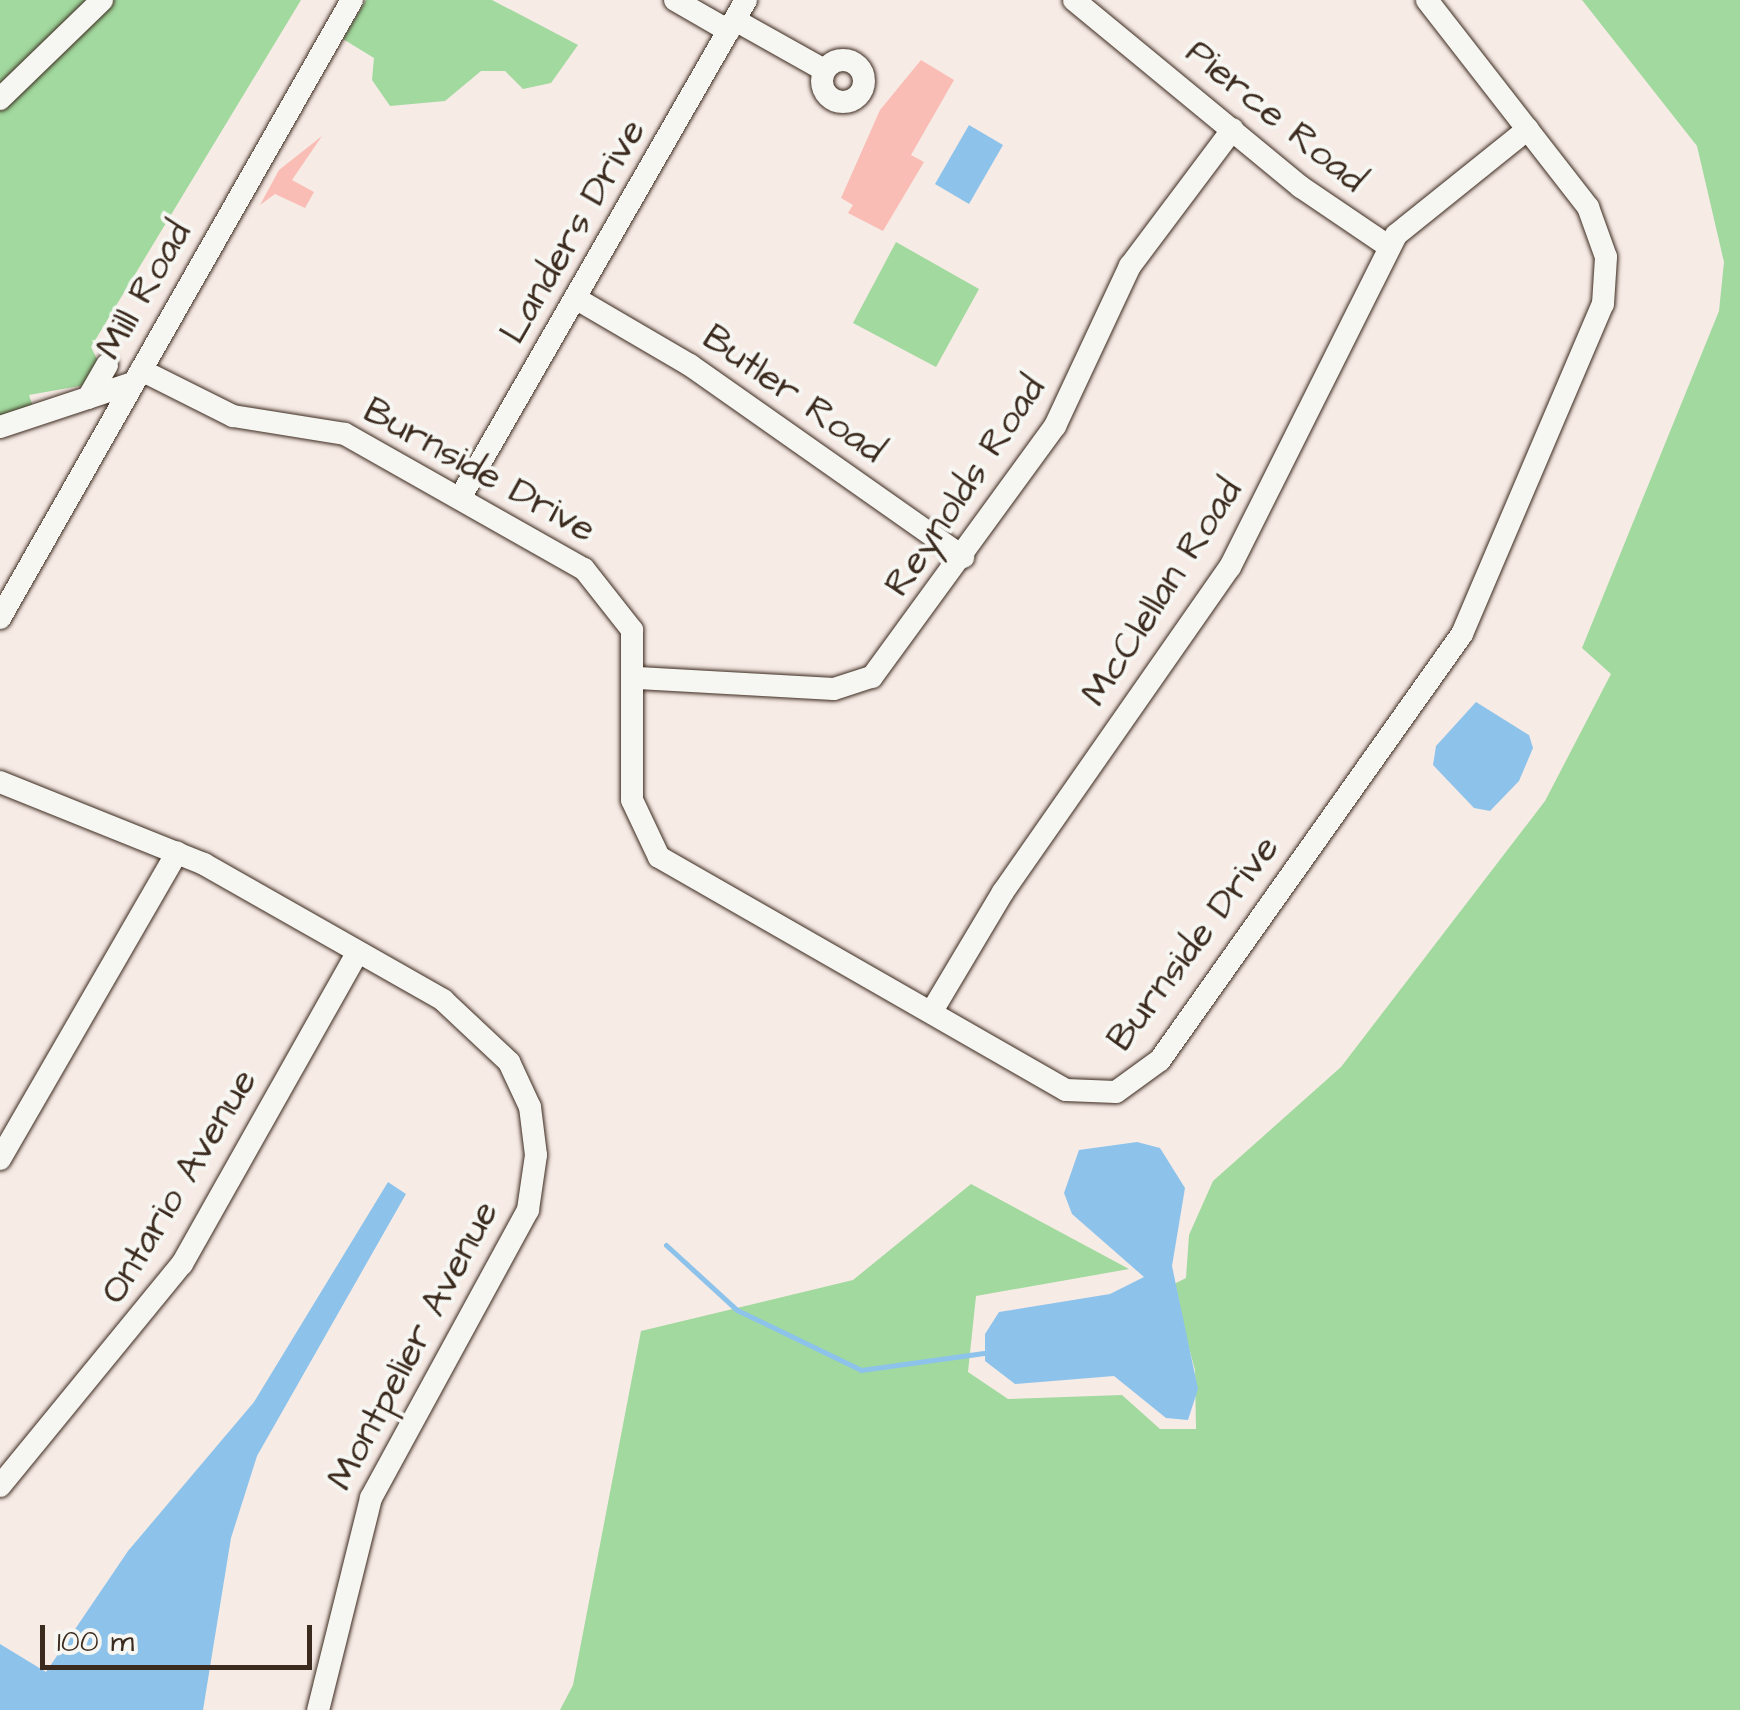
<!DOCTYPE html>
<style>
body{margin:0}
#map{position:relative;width:1740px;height:1710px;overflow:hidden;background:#f7ebe6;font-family:"Architects Daughter",sans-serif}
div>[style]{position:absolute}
.green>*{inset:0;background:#a1d99e}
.water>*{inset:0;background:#8dc3eb}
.stream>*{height:5px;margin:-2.5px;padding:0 2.5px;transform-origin:2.5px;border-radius:2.5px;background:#8dc3eb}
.building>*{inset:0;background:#f9bdb5}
.roads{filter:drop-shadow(0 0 2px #3b2a1e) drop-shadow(0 0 2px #3b2a1e)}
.minor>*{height:22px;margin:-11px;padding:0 11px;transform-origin:11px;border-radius:11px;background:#f6f6f2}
.minor>.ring{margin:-11px;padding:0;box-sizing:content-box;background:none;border:22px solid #f6f6f2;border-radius:50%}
span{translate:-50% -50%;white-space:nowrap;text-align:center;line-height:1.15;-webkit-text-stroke:8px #f6f6f2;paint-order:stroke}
.street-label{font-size:38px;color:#3b2a1e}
.scale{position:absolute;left:40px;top:1625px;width:272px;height:45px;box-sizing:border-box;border:5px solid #3b2a1e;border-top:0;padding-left:12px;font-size:30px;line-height:35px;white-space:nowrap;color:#3b2a1e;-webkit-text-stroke:8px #f6f6f2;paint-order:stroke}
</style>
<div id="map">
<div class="green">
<i style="clip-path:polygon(0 0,301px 0,91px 347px,98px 361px,85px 385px,29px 395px,34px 410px,0 420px)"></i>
<i style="clip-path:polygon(366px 0,492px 0,578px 45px,551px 83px,523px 89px,505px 71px,481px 71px,445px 101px,390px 106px,372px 80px,374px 58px,343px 39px)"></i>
<i style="clip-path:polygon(1582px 0,1740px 0,1740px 1710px,560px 1710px,573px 1685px,641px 1331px,853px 1280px,971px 1184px,1129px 1269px,976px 1296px,968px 1372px,1008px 1399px,1122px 1395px,1160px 1429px,1196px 1429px,1195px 1370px,1172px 1285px,1186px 1278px,1189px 1235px,1213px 1181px,1341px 1067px,1545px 801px,1611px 674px,1582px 648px,1719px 311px,1724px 262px,1697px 146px)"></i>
<i style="clip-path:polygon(896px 242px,979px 289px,936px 367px,853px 323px)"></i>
</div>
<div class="water">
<i style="clip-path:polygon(969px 125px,1003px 145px,969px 204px,935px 184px)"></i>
<i style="clip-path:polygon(1476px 702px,1529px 735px,1533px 748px,1519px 781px,1490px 811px,1474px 808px,1433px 765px,1436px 746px)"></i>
<i style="clip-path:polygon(1137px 1142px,1160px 1148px,1185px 1188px,1172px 1266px,1198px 1389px,1188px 1420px,1166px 1418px,1114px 1376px,1015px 1384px,985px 1361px,985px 1334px,999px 1312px,1110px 1294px,1144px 1277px,1072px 1214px,1064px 1193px,1079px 1150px)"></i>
<i style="clip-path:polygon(388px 1182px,406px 1194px,257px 1456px,231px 1538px,203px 1710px,0 1710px,0 1644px,46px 1672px,128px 1551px,254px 1402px)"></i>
</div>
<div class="stream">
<i style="left:666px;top:1245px;width:96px;rotate:42.5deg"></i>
<i style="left:737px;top:1310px;width:138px;rotate:25.8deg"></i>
<i style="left:861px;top:1370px;width:124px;rotate:-7.9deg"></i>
</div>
<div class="building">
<i style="clip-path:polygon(921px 60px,954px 80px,911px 155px,924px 162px,883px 231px,848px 213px,853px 205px,841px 198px,880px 110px)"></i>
<i style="clip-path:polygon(322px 136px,292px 180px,314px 192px,305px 208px,275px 194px,260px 205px,279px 170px)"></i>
</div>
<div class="roads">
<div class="minor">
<i style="left:675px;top:0;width:62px;rotate:29.9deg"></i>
<i style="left:1074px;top:0;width:294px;rotate:39.5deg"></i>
<i style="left:1301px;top:187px;width:105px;rotate:34.1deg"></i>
<i style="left:735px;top:20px;width:102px;rotate:29.3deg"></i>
<i class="ring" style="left:822px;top:60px;width:20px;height:20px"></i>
<i style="left:0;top:99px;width:142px;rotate:-44.1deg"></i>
<i style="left:577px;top:299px;width:131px;rotate:30.3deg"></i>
<i style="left:690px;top:365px;width:334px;rotate:35.1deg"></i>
<i style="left:141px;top:370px;width:103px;rotate:26.6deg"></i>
<i style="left:233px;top:416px;width:113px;rotate:9.1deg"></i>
<i style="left:345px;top:434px;width:274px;rotate:29.5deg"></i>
<i style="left:584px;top:569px;width:78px;rotate:51.8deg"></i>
<i style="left:632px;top:630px;width:170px;rotate:90deg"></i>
<i style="left:632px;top:800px;width:63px;rotate:64.7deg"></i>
<i style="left:659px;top:857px;width:469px;rotate:29.8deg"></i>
<i style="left:1066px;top:1090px;width:50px;rotate:2.3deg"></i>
<i style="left:1116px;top:1092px;width:54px;rotate:-36deg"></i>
<i style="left:1160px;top:1060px;width:522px;rotate:-54.67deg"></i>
<i style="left:1462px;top:634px;width:359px;rotate:-66.9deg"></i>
<i style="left:1603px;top:304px;width:47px;rotate:-86.3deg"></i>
<i style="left:1606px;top:257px;width:53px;rotate:-109.8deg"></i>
<i style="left:1588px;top:207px;width:262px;rotate:-127.9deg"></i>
<i style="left:88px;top:398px;width:38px;rotate:-60deg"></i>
<i style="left:0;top:427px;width:140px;rotate:-18.3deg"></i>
<i style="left:460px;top:498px;width:574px;rotate:-60.13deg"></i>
<i style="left:0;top:618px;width:711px;rotate:-60.34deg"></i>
<i style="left:638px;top:678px;width:196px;rotate:3.2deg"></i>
<i style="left:834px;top:689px;width:40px;rotate:-18deg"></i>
<i style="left:872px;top:677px;width:311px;rotate:-53.9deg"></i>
<i style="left:1055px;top:426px;width:177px;rotate:-64.9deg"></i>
<i style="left:1130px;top:266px;width:171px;rotate:-53.1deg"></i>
<i style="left:0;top:782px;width:220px;rotate:21.9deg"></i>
<i style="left:204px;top:864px;width:275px;rotate:29.6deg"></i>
<i style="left:443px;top:1000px;width:91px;rotate:43.2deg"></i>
<i style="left:509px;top:1062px;width:50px;rotate:65deg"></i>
<i style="left:530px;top:1107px;width:48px;rotate:82.9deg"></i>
<i style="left:536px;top:1155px;width:56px;rotate:98.3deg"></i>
<i style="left:528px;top:1210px;width:328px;rotate:118.6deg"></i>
<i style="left:371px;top:1498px;width:219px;rotate:104deg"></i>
<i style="left:932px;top:1011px;width:139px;rotate:-59.2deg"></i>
<i style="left:1003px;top:892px;width:396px;rotate:-55.1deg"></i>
<i style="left:1230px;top:567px;width:371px;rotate:-63.4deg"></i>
<i style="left:1396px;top:235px;width:169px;rotate:-38.8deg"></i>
<i style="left:0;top:1159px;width:354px;rotate:-60deg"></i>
<i style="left:0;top:1486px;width:287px;rotate:-50.7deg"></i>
<i style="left:182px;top:1264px;width:356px;rotate:-60.6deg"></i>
</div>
</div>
<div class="street-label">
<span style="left:1275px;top:117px;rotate:39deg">Pierce Road</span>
<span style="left:574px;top:232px;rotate:-60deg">Landers Drive</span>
<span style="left:145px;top:291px;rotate:-60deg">Mill Road</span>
<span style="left:793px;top:395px;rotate:35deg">Butler Road</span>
<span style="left:479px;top:471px;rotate:29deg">Burnside Drive</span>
<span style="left:966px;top:487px;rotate:-56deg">Reynolds Road</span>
<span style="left:1163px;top:593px;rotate:-57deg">McClellan Road</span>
<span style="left:1194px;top:944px;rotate:-53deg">Burnside Drive</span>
<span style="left:180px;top:1187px;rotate:-59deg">Ontario Avenue</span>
<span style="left:414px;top:1346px;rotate:-62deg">Montpelier Avenue</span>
</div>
<div class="scale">100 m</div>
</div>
